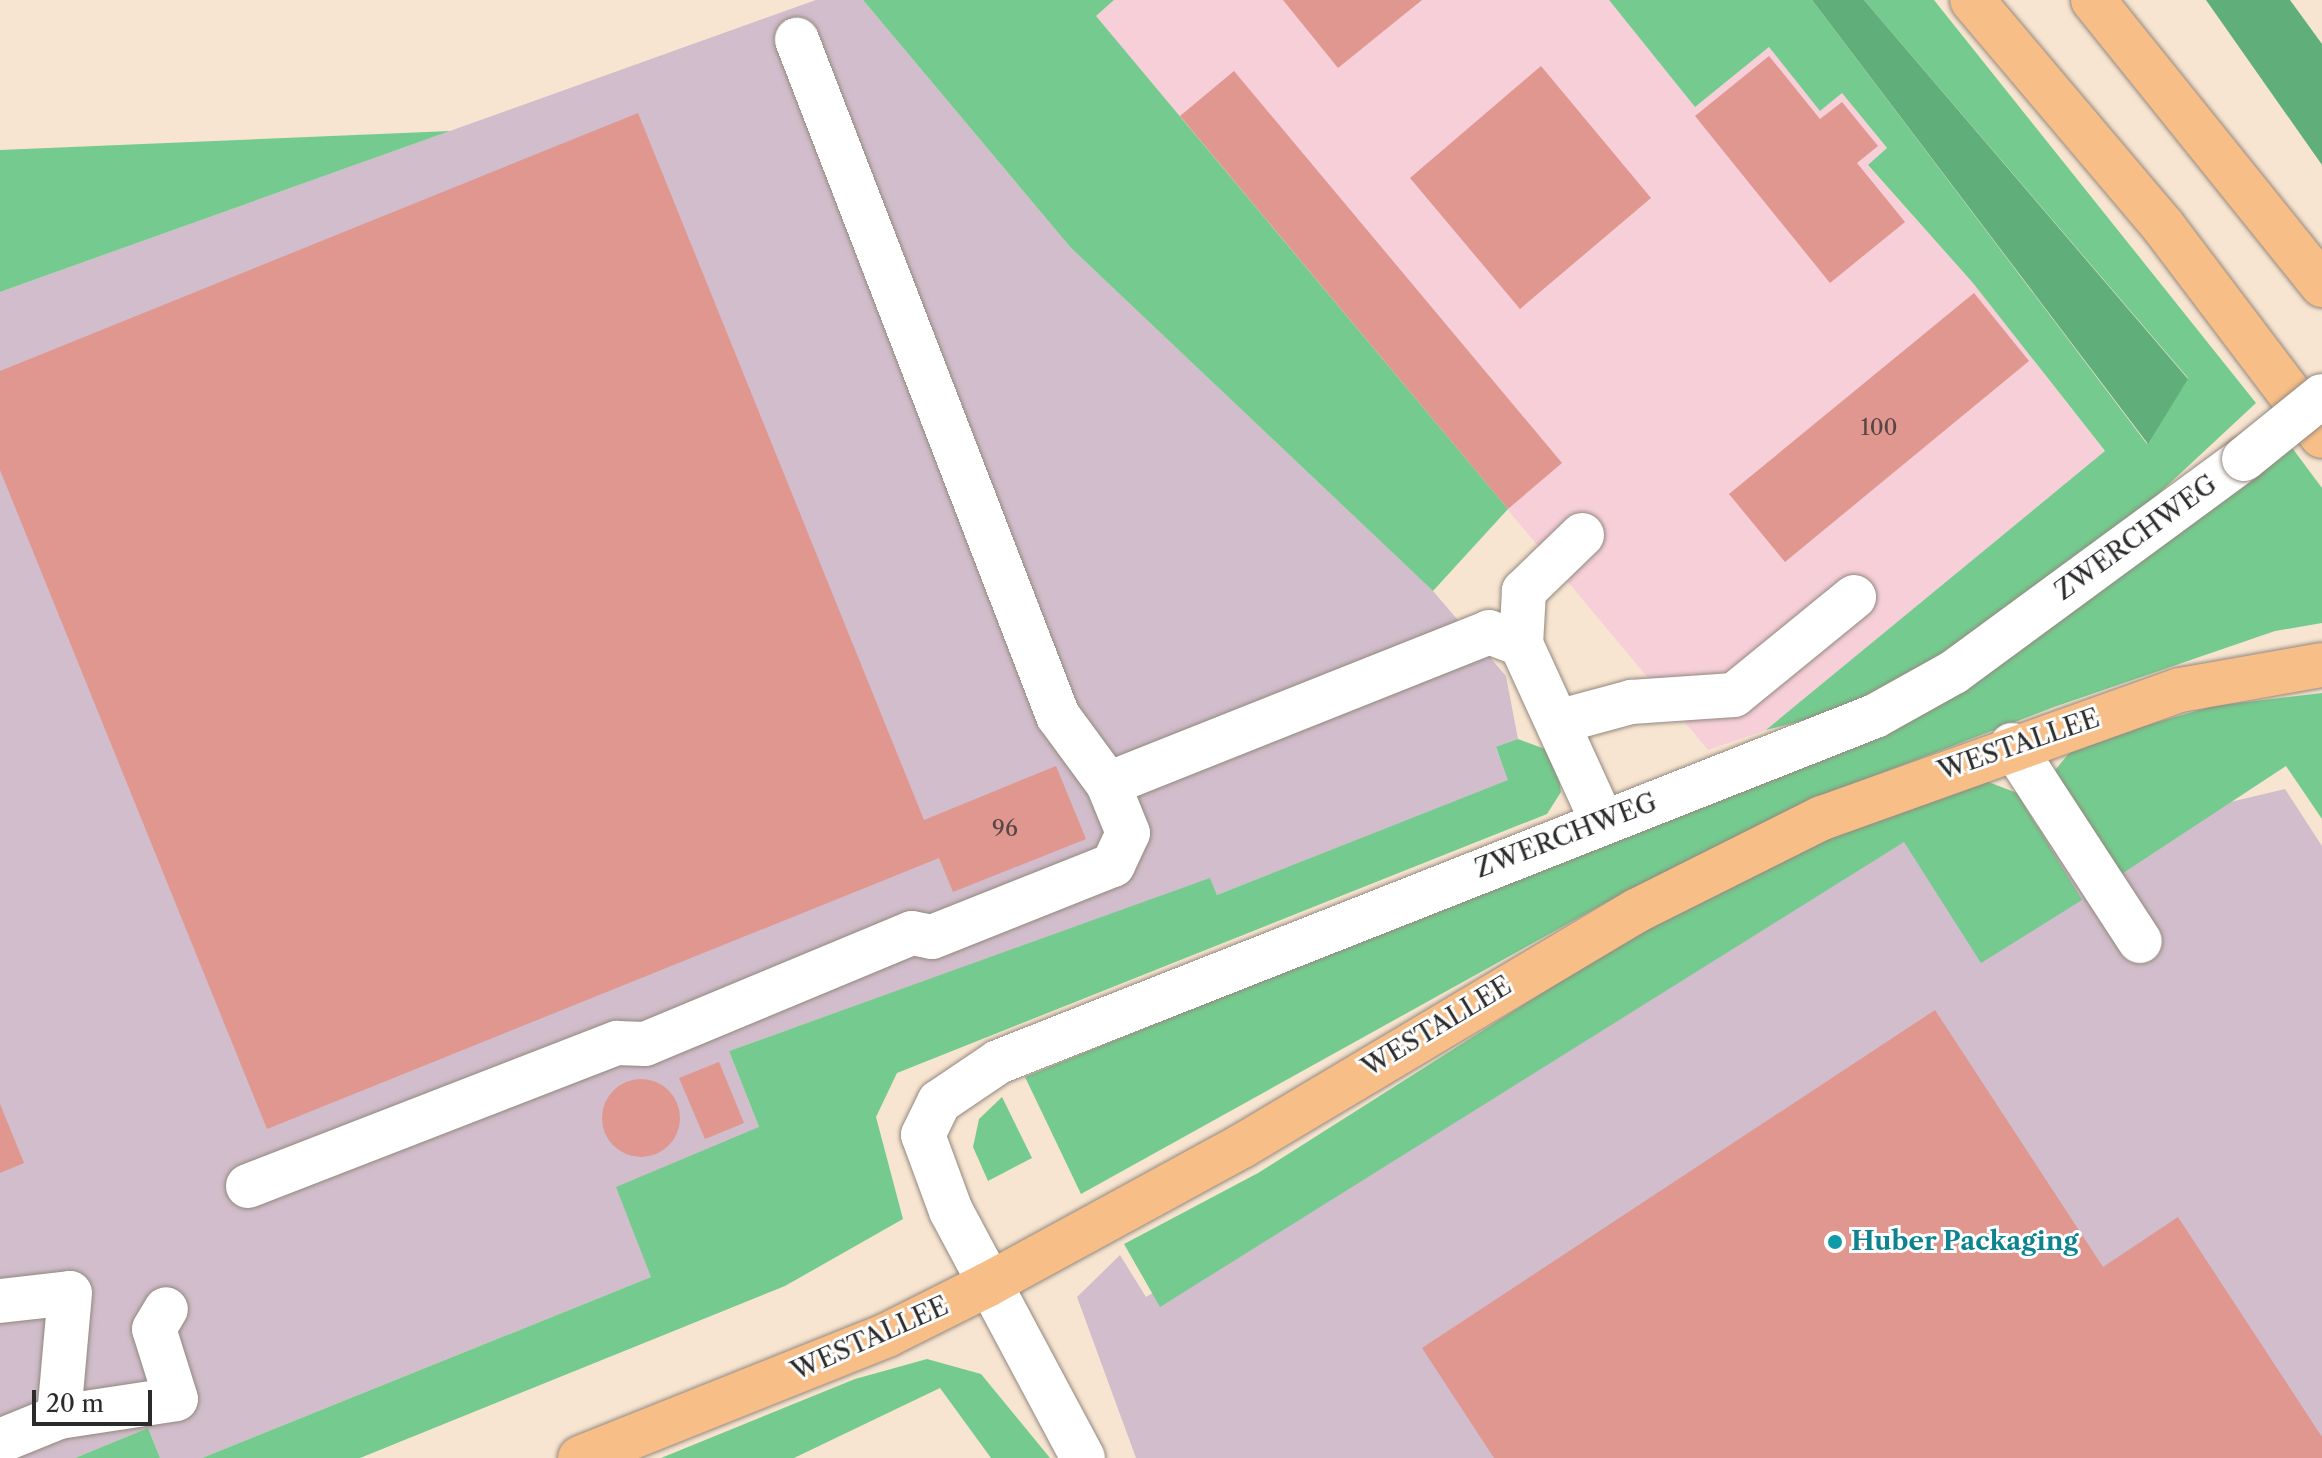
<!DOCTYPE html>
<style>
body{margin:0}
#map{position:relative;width:2322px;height:1458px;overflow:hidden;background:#f8e5d1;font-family:"Libre Caslon Text",serif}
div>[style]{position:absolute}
.built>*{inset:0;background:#f6cfd9}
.industrial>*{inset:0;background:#d1bdcb}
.green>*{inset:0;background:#75cb8f}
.forest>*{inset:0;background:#60af7a}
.building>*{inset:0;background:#e0978f}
.round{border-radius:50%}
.roads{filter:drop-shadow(0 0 2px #92887e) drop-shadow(0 0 2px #92887e)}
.minor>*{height:44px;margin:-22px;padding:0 22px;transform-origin:22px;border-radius:22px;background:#fff}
.major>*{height:44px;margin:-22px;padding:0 22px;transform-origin:22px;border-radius:22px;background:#f7be87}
.highway>*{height:44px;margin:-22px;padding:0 22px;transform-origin:22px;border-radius:22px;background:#f7be87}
.bridges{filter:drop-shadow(0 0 2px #92887e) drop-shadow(0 0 2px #92887e)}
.minor-bridge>*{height:44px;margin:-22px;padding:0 22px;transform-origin:22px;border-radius:22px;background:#fff}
.dots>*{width:22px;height:22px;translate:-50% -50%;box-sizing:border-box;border:4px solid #fff;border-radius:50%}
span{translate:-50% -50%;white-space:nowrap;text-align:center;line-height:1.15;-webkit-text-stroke:6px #fff;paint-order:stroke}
.number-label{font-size:22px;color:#584644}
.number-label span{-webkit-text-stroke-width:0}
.street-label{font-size:26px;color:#2b2b2b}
.culture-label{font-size:26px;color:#0d838f;font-weight:700}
.left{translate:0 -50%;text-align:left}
.scale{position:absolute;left:32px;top:1390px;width:120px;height:36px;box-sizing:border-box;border:4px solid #2b2b2b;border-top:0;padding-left:10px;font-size:24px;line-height:28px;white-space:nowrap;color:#2b2b2b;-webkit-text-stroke:6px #fff;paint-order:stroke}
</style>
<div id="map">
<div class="built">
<i style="clip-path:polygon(1114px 0,1609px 0,1695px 107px,1769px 47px,1820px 110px,1842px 93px,1887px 149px,1868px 166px,1973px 283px,2105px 452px,1766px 730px,1708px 750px,1096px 16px)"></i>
</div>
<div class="industrial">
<i style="clip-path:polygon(816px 0,863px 0,1071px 248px,1433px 591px,1506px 676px,1518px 739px,1496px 748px,1509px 780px,1217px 895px,1210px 879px,729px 1051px,759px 1127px,651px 1277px,202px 1458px,160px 1458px,148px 1428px,75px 1458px,0 1458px,0 292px)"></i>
<i style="clip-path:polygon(2285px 789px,2322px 846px,2322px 1458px,1136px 1458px,1077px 1297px,1120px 1255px,1146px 1297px,1888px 832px,2151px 821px)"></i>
</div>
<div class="green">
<i style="clip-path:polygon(863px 0,1114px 0,1096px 16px,1508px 509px,1433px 591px,1071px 248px)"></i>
<i style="clip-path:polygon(1609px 0,1812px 0,2147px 444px,2188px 378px,1864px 0,1934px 0,2256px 403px,2155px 497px,1952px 655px,1871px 703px,1766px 730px,2105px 451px,1973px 283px,1868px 165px,1887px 148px,1842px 93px,1820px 111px,1769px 47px,1695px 107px)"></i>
<i style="clip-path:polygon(450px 131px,0 292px,0 150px)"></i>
<i style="clip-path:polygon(2287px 441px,2322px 488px,2322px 623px,2275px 631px,2054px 707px,1814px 799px,1616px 897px,1081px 1194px,1025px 1077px,1888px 725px)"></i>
<i style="clip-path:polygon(2322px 693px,2322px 819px,2286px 766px,2117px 877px,2051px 775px,2075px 746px,2213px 706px)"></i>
<i style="clip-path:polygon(1518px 739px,1545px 749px,1558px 770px,1561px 792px,1547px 814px,897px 1073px,876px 1117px,903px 1219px,785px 1286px,360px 1458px,202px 1458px,651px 1277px,616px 1187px,759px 1127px,729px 1051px,1210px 878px,1217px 895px,1508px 780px,1496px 747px)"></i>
<i style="clip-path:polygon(1978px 778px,2017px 793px,2082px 900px,1981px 963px,1904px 842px,1160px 1307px,1124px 1244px,1258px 1173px,1643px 929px,1830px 837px)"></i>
<i style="clip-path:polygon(1002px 1097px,1032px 1158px,988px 1181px,973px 1147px,979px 1119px)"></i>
<i style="clip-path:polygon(927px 1359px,981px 1374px,1050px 1458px,991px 1458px,940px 1388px,794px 1458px,661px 1458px,855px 1379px)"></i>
<i style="clip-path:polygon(148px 1428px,160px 1458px,75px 1458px)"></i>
</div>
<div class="forest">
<i style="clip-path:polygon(1812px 0,1864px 0,2188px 379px,2148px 444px)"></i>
<i style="clip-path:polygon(2206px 0,2290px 0,2322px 44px,2322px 165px)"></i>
</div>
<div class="building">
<i style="clip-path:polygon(1283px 0,1422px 0,1338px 68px)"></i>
<i style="clip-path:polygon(1769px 56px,1820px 119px,1842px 102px,1878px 146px,1857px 163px,1905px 222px,1830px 283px,1695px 116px)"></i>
<i style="clip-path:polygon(1541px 66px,1651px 198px,1520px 309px,1410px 178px)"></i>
<i style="clip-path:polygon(1234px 71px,1562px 463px,1508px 509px,1180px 116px)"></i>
<i style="clip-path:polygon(638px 113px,924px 820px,1056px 766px,1086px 839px,953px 892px,939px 858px,267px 1129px,0 470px,0 371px)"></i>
<i style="clip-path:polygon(1974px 293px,2029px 361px,1785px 562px,1729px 494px)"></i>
<i style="clip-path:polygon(1935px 1010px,2103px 1267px,2178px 1217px,2322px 1437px,2322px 1458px,1494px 1458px,1422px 1348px)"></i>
<i style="clip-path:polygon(719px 1062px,744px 1123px,705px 1139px,679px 1078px)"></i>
<i class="round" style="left:602px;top:1079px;width:78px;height:78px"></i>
<i style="clip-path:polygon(0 1104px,24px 1163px,0 1173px)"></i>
</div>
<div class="roads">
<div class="minor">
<i style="left:1582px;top:535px;width:81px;rotate:136deg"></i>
<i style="left:1524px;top:591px;width:53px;rotate:93.2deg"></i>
<i style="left:1521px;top:644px;width:195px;rotate:65.4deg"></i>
<i style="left:1561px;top:721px;width:73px;rotate:-15.2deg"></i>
<i style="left:1631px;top:702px;width:103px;rotate:-3.9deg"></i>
<i style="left:1734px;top:695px;width:155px;rotate:-39.2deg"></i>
<i style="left:2012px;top:745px;width:234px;rotate:56.9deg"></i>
<i style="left:1108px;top:784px;width:410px;rotate:-21.7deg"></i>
<i style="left:1489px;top:632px;width:34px;rotate:21deg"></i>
<i style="left:248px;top:1186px;width:396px;rotate:-21.2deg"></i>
<i style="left:617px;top:1043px;width:28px;rotate:2deg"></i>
<i style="left:645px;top:1044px;width:289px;rotate:-22.6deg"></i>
<i style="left:912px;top:933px;width:20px;rotate:11deg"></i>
<i style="left:932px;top:937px;width:195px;rotate:-21.7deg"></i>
<i style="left:1113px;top:865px;width:35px;rotate:-65deg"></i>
<i style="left:1128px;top:833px;width:53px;rotate:-112.2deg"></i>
<i style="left:1108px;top:784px;width:84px;rotate:-126.3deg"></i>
<i style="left:1058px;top:716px;width:725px;rotate:-111.11deg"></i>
<i style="left:0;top:1301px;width:70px;rotate:-6.5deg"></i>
<i style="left:70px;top:1293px;width:124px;rotate:95.1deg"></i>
<i style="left:59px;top:1417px;width:64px;rotate:157.9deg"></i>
<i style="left:59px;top:1417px;width:118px;rotate:-8.7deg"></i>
<i style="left:176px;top:1399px;width:73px;rotate:-107.4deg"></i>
<i style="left:154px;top:1329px;width:23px;rotate:-59deg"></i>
<i style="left:1083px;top:1458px;width:280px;rotate:-118.1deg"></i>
<i style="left:951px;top:1211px;width:81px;rotate:-110.2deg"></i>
<i style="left:923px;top:1135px;width:37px;rotate:-64deg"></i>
<i style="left:939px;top:1102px;width:71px;rotate:-34.1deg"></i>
<i style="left:998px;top:1062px;width:943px;rotate:-21.53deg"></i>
<i style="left:1875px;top:716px;width:90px;rotate:-29.1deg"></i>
<i style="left:1954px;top:672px;width:360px;rotate:-36.3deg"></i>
</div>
<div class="major">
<i style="left:580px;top:1458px;width:331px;rotate:-21.8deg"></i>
<i style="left:887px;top:1335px;width:112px;rotate:-26.6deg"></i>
<i style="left:987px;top:1285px;width:290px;rotate:-28.6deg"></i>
<i style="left:1242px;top:1146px;width:459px;rotate:-30.8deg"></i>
<i style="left:1636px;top:911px;width:208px;rotate:-26.6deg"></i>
<i style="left:1822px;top:818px;width:380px;rotate:-19.7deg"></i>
<i style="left:2180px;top:690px;width:144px;rotate:-10deg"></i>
</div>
<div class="highway">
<i style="left:1972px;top:0;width:296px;rotate:49.8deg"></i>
<i style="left:2163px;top:226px;width:263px;rotate:52.9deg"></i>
<i style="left:2093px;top:0;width:366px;rotate:51.2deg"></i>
</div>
</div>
<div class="bridges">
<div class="minor-bridge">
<i style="left:2244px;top:459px;width:100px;rotate:-38.9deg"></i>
</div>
</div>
<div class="dots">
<i style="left:1835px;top:1242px;background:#0f9aa8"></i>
</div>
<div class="number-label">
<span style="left:1879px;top:428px">100</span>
<span style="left:1005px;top:829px">96</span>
</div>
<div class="street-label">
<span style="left:2136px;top:538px;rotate:-36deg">ZWERCHWEG</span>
<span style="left:2019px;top:745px;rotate:-19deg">WESTALLEE</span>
<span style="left:1566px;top:836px;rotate:-21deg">ZWERCHWEG</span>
<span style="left:1437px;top:1027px;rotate:-31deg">WESTALLEE</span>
<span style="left:870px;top:1339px;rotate:-24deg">WESTALLEE</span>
</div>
<div class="culture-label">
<span class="left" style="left:1851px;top:1242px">Huber Packaging</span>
</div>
<div class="scale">20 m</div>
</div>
